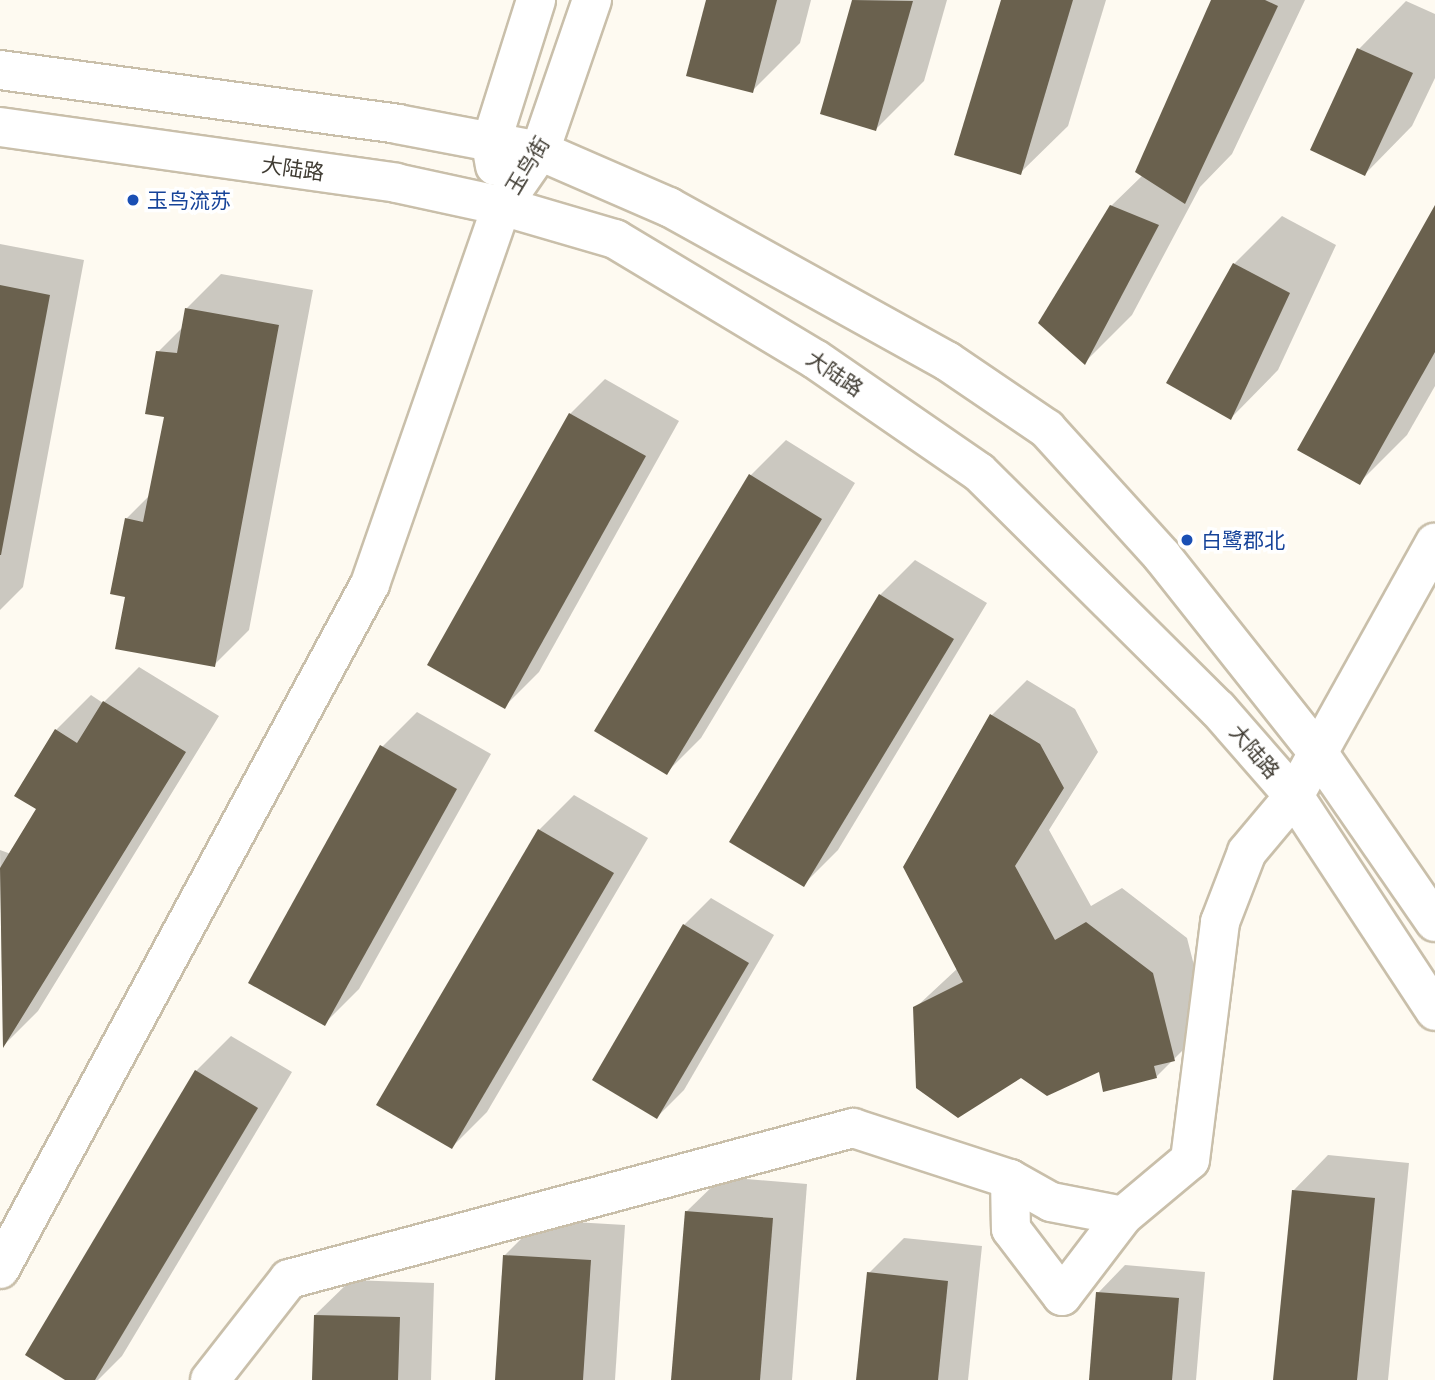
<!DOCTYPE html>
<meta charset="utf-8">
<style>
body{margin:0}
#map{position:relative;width:1435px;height:1380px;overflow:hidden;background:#fefaf1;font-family:"PT Serif","Noto Sans SC",serif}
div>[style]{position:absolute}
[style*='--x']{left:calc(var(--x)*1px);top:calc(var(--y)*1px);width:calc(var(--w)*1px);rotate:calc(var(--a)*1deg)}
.shadow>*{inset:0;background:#0003}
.building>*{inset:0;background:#6a614e}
.roads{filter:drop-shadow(2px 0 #c9bfaa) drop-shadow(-2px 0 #c9bfaa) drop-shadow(0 2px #c9bfaa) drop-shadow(0 -2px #c9bfaa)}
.street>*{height:38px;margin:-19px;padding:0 19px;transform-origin:19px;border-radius:19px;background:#fff}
.secondary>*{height:38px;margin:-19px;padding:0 19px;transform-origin:19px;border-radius:19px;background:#fff}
.dots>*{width:19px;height:19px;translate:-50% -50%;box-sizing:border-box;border:4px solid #fff;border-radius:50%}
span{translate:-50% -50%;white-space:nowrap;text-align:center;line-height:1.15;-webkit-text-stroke:7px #fff;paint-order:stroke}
.street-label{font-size:21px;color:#403c33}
.transit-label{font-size:21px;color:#164399}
.left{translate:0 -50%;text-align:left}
</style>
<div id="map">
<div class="shadow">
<i style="clip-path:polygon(708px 0,811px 0,800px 43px,752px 91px)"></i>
<i style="clip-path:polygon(854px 0,947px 0,924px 81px,876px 129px,822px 113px)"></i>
<i style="clip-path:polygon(1003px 0,1106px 0,1068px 126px,1020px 173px)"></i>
<i style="clip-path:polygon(1213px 0,1305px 0,1232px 154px,1200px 187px,1132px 315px,1085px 362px,1111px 206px,1143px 175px)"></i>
<i style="clip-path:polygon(1406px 1px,1435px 14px,1435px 78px,1412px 126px,1365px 174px,1359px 49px)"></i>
<i style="clip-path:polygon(1435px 209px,1435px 386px,1407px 435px,1359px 483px)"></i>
<i style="clip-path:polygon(1282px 216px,1336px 245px,1278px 370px,1231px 418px,1234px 264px)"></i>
<i style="clip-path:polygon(0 244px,84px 260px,23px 587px,0 610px)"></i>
<i style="clip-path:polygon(221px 274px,313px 290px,249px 630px,214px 665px,127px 596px,126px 519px,150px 495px,166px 415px,158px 352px,183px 327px,186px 309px)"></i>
<i style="clip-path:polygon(605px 379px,679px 421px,539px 672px,504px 707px,570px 414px)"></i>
<i style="clip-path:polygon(786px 440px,855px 483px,701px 738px,666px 773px,751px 475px)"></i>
<i style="clip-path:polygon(915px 560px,987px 603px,838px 850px,803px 885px,731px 841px,880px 595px)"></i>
<i style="clip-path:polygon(139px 667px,219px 716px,38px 1011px,3px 1046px,0 850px,11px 854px,39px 809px,56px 730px,91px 695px,103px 703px)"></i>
<i style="clip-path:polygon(1027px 680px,1075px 709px,1098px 752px,1049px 830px,1091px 906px,1122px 888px,1187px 938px,1209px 1024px,1156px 1077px,915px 1008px,958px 968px,992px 715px)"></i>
<i style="clip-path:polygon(417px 712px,491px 754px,359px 989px,324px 1024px,382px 747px)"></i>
<i style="clip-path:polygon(574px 795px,648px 838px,487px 1112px,452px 1147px,379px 1104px,539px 830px)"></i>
<i style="clip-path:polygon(711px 898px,774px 935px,684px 1090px,657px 1117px,684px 925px)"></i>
<i style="clip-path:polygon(231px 1036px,292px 1072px,122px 1356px,98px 1380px,68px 1380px,196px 1071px)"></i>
<i style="clip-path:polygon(1328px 1155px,1409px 1163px,1388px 1380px,1275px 1380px,1293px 1191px)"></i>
<i style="clip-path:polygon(722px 1177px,807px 1184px,792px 1380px,673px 1380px,686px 1212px)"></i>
<i style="clip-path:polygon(540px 1220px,625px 1225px,615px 1380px,497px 1380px,505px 1255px)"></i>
<i style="clip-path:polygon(904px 1238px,982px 1246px,968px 1380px,857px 1380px,869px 1273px)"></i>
<i style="clip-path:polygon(1125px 1265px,1205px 1272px,1196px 1380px,1091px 1380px,1098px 1293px)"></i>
<i style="clip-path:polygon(351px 1280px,434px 1283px,431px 1380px,313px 1380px,315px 1315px)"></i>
</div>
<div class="building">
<i style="clip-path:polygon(706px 0,777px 0,753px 93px,686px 76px)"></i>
<i style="clip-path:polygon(852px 0,913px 1px,876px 131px,820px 114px)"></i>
<i style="clip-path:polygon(1001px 0,1073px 0,1021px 175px,954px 155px)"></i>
<i style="clip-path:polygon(1211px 0,1265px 0,1278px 6px,1185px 204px,1135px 172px)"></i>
<i style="clip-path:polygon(1357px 48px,1413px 73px,1365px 176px,1310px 150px)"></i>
<i style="clip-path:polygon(1110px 205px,1159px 225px,1085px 365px,1038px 323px)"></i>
<i style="clip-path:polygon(1435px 205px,1435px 352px,1360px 485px,1297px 450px)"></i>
<i style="clip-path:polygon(1233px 263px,1290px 293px,1231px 420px,1166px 383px)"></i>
<i style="clip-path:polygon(0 285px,50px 295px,1px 555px,0 555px)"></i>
<i style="clip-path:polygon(185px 308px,279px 325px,215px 667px,115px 649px,125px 597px,110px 594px,125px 518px,143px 522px,164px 417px,145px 414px,156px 351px,177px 353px)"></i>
<i style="clip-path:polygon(569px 413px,646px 456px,505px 709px,427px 665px)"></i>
<i style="clip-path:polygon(749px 474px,822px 519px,667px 775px,594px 731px)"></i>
<i style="clip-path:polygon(879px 594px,954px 639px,804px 887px,729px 842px)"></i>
<i style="clip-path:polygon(103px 701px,186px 752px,3px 1048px,0 868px,36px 809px,14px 796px,55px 729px,77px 743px)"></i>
<i style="clip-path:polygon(990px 714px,1040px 744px,1064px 788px,1015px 866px,1055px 940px,1086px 922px,1153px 973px,1175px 1061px,1154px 1066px,1157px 1078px,1103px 1092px,1099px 1072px,1047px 1096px,1021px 1078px,958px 1118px,916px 1088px,913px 1007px,963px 982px,903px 867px)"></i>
<i style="clip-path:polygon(380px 745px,457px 789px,325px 1026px,248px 983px)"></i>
<i style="clip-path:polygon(538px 829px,614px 873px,452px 1149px,376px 1105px)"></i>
<i style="clip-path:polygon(683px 924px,749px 963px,657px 1119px,592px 1080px)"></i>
<i style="clip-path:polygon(195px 1070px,258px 1108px,95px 1380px,65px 1380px,25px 1355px)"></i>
<i style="clip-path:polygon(1292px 1190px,1375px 1198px,1357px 1380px,1273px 1380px)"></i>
<i style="clip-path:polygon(685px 1211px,773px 1218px,760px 1380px,671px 1380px)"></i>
<i style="clip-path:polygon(503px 1255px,591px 1260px,583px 1380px,495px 1380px)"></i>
<i style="clip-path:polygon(867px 1272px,948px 1281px,938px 1380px,856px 1380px)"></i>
<i style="clip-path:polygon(1096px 1292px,1179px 1298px,1172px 1380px,1089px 1380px)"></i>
<i style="clip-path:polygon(314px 1315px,400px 1317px,398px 1380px,312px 1380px)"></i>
</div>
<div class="roads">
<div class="street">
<i style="--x:1010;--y:1179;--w:50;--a:88.9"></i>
<i style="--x:1011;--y:1229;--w:84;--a:52.7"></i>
<i style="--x:1062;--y:1296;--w:101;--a:-52.7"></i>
<i style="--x:1123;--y:1216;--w:87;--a:-39.9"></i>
<i style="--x:1190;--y:1160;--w:240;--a:-82.8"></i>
<i style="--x:1220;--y:922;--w:75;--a:-68.9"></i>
<i style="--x:1247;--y:852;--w:73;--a:-50"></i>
<i style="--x:1294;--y:796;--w:290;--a:-60.9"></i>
<i style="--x:0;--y:1269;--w:779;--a:-61.62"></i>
<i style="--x:370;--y:584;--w:400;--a:-70.8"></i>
<i style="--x:210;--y:1380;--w:128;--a:-52"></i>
<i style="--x:289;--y:1279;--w:584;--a:-14.99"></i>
<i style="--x:853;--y:1128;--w:165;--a:18"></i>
<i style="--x:1010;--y:1179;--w:47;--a:29.3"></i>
<i style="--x:1051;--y:1202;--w:73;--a:11"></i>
</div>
<div class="secondary">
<i style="--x:0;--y:70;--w:401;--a:7.7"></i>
<i style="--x:397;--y:124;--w:146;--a:10.7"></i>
<i style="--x:540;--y:151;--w:141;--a:23.5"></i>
<i style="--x:669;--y:207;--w:318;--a:29"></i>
<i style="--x:947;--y:361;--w:121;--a:34.2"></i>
<i style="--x:1047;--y:429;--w:171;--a:47.8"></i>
<i style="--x:1162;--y:556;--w:253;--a:51.6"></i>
<i style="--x:1319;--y:754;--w:204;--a:55.4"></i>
<i style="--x:0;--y:127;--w:400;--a:8"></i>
<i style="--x:396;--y:183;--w:108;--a:12.2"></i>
<i style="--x:502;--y:206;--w:118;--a:16.3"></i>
<i style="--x:615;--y:239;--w:233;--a:31"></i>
<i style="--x:815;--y:359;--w:199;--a:34.6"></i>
<i style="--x:979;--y:472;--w:337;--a:44.8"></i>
<i style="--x:1218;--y:709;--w:116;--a:48.9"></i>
<i style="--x:1294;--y:796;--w:257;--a:56.7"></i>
<i style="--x:495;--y:166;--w:23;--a:-100"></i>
<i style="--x:491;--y:143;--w:150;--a:-72.5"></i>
<i style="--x:502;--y:206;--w:67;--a:-55.4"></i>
<i style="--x:540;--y:151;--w:160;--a:-71"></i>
</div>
</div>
<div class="dots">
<i style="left:133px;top:200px;background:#1a4fb4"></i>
<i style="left:1187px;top:540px;background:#1a4fb4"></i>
</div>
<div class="street-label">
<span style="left:527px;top:165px;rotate:-59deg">玉鸟街</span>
<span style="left:293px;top:168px;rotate:8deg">大陆路</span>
<span style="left:835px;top:373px;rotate:34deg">大陆路</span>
<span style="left:1255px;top:751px;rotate:49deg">大陆路</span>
</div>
<div class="transit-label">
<span class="left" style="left:147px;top:200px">玉鸟流苏</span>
<span class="left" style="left:1201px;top:540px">白鹭郡北</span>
</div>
</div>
